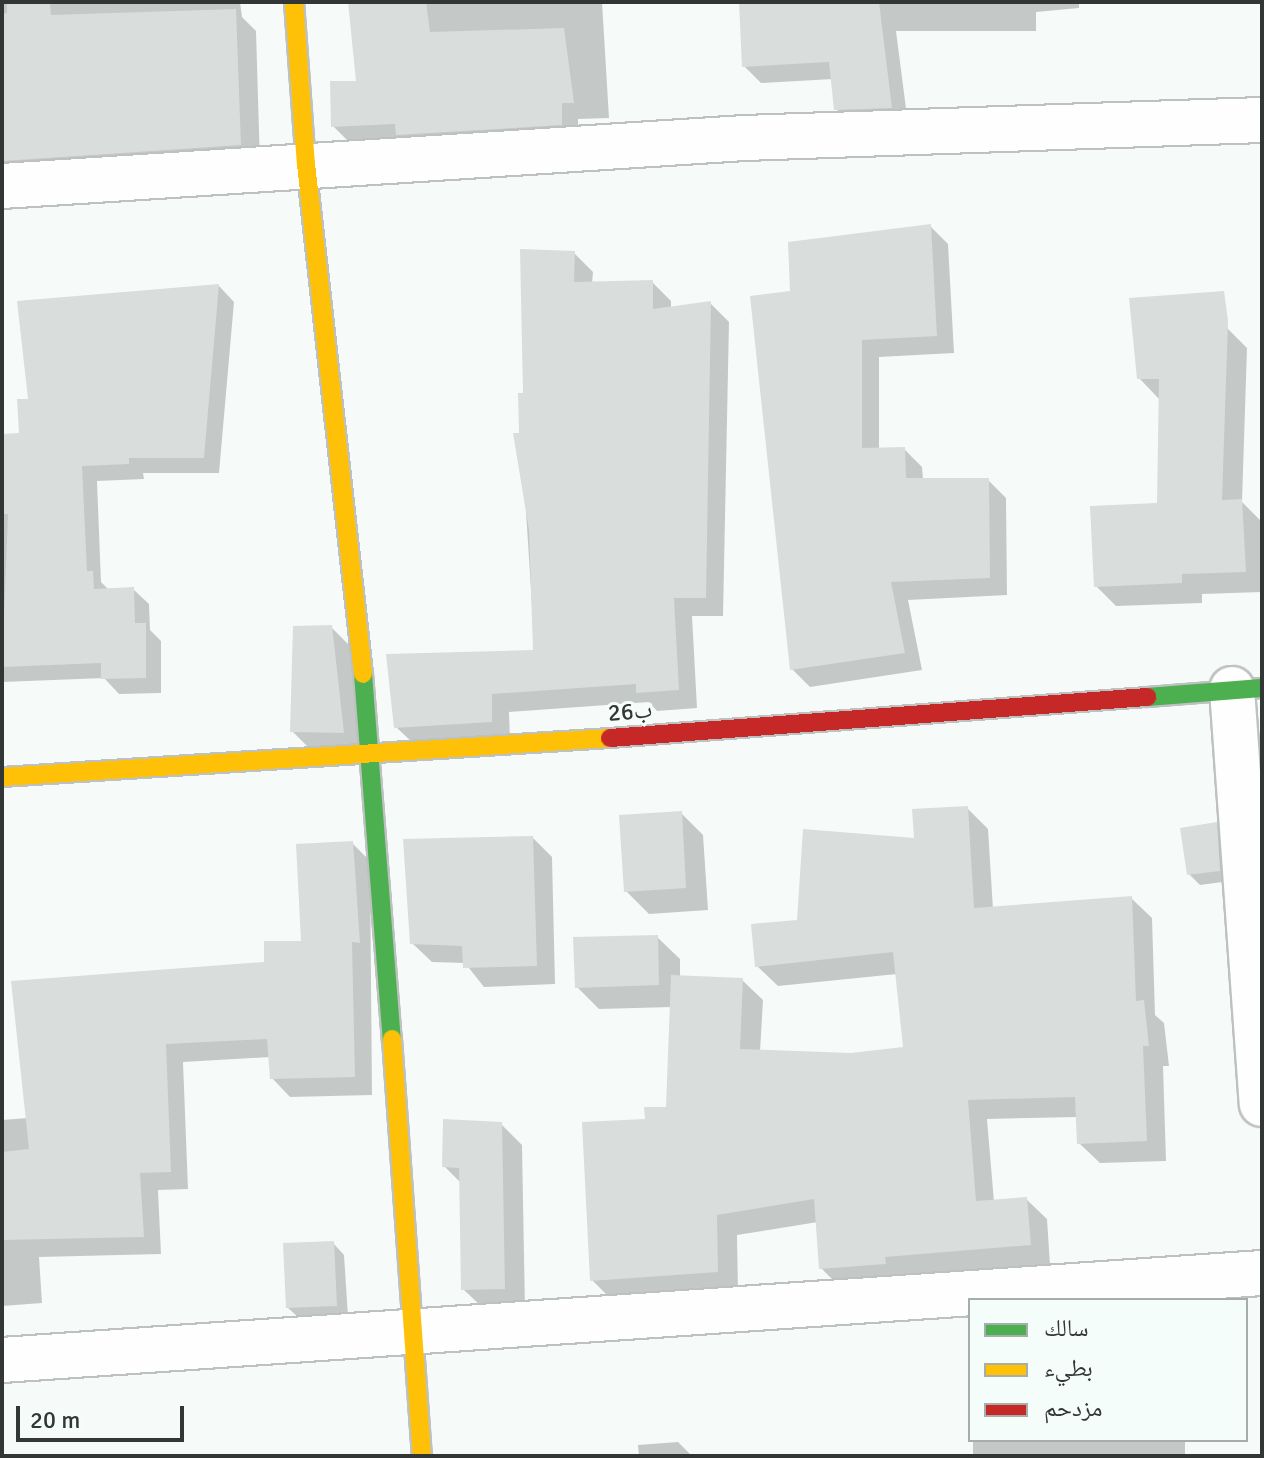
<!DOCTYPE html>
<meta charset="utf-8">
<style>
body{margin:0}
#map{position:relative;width:1264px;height:1458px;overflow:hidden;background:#f6fbf9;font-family:Signika,"Noto Naskh Arabic",sans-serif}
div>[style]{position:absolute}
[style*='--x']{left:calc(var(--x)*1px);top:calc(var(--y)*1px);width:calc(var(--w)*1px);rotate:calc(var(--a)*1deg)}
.shadow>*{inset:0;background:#0003}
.building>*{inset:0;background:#d9dddb}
.roads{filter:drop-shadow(2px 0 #bdc1c0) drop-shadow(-2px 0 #bdc1c0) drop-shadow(0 2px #bdc1c0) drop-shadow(0 -2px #bdc1c0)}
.street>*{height:44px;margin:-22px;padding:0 22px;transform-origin:22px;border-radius:22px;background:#fefefe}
.fast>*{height:18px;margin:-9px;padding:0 9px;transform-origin:9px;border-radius:9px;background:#4caf50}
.slow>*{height:18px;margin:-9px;padding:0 9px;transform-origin:9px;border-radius:9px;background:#ffc107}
.jam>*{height:18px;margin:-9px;padding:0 9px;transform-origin:9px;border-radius:9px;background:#c62828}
span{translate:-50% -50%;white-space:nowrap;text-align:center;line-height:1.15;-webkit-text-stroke:6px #f4fdfa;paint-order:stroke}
.street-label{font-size:24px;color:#323635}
.frame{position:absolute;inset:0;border:4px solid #323635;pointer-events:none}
.legend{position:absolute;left:968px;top:1298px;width:280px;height:144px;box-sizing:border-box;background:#f4fdfa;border:2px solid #a6adab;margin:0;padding:10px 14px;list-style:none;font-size:24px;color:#323635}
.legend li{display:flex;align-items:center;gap:16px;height:40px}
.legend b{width:40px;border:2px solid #a6adab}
.scale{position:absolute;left:16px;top:1406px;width:168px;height:36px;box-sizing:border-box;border:4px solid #323635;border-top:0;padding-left:10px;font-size:24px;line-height:28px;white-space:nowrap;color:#323635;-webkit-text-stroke:6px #f4fdfa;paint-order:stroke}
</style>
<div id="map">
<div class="shadow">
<i style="clip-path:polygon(2px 2px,240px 2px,242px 17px,256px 31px,260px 165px,2px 190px)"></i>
<i style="clip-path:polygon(352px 2px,602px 2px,609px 118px,578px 119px,578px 141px,350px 143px,333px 126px,359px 83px)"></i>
<i style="clip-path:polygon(741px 2px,1079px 2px,1079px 8px,1036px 12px,1036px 31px,896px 31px,908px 124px,853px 126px,836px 109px,833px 79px,761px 83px,744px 66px)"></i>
<i style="clip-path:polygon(930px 226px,948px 244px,954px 353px,879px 357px,879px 450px,904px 449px,922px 467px,923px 480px,988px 480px,1006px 498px,1007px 595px,908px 600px,922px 670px,810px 687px,792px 669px,793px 292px)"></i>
<i style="clip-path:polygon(574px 253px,593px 272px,592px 284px,652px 282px,671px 301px,671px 308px,710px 303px,729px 322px,723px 616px,692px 616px,697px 708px,657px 711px,649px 702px,509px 712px,510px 740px,415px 745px,396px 727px,535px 652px,521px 434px,525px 394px)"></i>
<i style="clip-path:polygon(219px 286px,234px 302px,219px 473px,143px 473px,144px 479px,97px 481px,101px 582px,108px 589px,133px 589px,149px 604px,150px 630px,161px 641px,161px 693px,119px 694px,104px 678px,2px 682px,2px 436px,21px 435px,30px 401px)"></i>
<i style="clip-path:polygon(1227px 328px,1247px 348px,1242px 502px,1262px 522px,1262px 592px,1202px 594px,1202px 603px,1116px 606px,1096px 586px,1159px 505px,1159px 399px,1139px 378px)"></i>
<i style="clip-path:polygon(331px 627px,352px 648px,364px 752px,313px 752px,292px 731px)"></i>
<i style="clip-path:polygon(967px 808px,988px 829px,993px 909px,1131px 898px,1152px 918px,1155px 1015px,1164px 1023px,1169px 1066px,1163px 1066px,1166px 1161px,1100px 1163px,1079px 1143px,1078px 1117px,987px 1119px,994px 1202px,1026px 1199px,1047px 1219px,1050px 1265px,905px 1277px,842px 1289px,821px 1268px,818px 1222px,737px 1235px,738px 1292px,612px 1300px,592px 1280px,647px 1121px,668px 1109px,672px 1007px,599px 1009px,577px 987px,657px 937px,680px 959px,680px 977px,742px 980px,763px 1000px,760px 1052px,851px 1055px,905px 1049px,897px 974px,778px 986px,757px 966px,798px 922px)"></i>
<i style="clip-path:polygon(681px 813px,703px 835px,708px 910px,649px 914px,626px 891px)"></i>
<i style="clip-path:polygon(1216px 824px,1227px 835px,1230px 881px,1200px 885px,1189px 874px)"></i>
<i style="clip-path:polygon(533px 838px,552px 857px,555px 984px,484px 987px,465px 963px,432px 962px,412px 943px)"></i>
<i style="clip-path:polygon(352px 843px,370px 861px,372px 1095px,290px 1097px,272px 1078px,271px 1057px,183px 1062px,188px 1189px,158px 1190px,161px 1254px,39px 1257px,42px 1303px,2px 1306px,2px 1120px,28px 1118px,303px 943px)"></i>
<i style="clip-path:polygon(501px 1124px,522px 1145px,525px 1309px,485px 1310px,463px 1289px,461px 1183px,444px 1166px)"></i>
<i style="clip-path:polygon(333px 1243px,344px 1255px,348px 1316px,299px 1318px,287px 1307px)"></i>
<i style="clip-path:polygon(973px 1440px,1185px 1440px,1185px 1456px,973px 1456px)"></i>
<i style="clip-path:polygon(678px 1442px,692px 1456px,639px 1456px,638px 1445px)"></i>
</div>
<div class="building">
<i style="clip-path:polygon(7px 2px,50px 2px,51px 15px,236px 9px,241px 145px,2px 161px,2px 14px,7px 13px)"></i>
<i style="clip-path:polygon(348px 2px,426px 2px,430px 32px,564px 28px,574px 103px,562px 103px,562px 125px,396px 135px,395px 124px,331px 127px,330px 81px,356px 81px)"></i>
<i style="clip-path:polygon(739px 2px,879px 2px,892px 108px,834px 110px,829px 62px,742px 67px)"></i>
<i style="clip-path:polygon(931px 224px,937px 336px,862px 340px,862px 448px,905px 447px,906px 478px,989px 478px,990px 578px,891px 582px,905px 653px,790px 670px,750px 296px,790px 291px,788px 242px)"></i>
<i style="clip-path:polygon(520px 249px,575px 251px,574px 282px,653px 280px,653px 309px,711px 301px,706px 598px,674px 598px,679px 690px,636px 693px,636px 684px,492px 694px,492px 722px,394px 728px,386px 654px,533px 650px,529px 530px,513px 433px,519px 433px,518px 393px,523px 393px)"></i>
<i style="clip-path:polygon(219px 284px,204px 458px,129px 458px,129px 464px,82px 466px,87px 571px,93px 571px,94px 589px,134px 587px,135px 623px,146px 623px,146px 678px,101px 679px,101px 663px,2px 667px,8px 514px,2px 514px,2px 434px,19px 433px,17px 399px,28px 399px,17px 301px)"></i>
<i style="clip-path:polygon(1224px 291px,1228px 321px,1222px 500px,1242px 499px,1246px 572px,1182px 574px,1182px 583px,1094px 587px,1090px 506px,1157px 503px,1159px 379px,1137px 379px,1129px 298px)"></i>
<i style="clip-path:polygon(332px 625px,344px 733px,290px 732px,293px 626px)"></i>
<i style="clip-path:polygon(968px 806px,974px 908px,1132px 896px,1136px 1001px,1144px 1000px,1149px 1046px,1143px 1046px,1147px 1141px,1077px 1144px,1075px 1097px,968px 1100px,976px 1201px,1027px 1197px,1031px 1245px,885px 1257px,886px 1264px,819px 1269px,814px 1199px,717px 1215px,718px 1272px,590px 1281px,582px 1122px,645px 1119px,644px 1107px,666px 1107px,671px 975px,743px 978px,740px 1049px,851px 1053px,903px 1047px,893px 952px,755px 967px,751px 924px,797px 920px,803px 829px,914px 838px,912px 809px)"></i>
<i style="clip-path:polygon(682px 811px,686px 888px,624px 892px,619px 815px)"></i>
<i style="clip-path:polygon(1217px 822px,1220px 871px,1187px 875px,1180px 828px)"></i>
<i style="clip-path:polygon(533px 836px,537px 966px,463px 968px,462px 946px,410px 944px,403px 839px)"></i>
<i style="clip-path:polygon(353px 841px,360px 943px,352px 942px,355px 1077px,270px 1079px,267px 1039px,166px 1044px,171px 1172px,140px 1173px,144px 1237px,2px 1240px,2px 1152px,29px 1149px,11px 981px,264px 962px,264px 941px,301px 941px,296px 844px)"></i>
<i style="clip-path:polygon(658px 935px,659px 985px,575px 988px,573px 937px)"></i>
<i style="clip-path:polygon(443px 1119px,502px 1122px,505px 1289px,461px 1290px,459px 1168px,442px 1167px)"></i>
<i style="clip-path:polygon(334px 1241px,337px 1306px,286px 1308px,283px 1243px)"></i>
</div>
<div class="roads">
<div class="street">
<i style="--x:2;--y:186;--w:744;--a:-3.7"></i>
<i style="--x:744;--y:138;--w:518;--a:-1.99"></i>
<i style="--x:1232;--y:689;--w:416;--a:85.9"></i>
<i style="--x:2;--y:1360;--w:1263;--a:-3.95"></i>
</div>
<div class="fast">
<i style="--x:363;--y:674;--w:366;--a:85.5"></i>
<i style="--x:1147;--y:697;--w:115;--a:-4.5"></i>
</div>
<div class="slow">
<i style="--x:294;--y:2;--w:162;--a:85.8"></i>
<i style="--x:306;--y:164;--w:513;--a:83.62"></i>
<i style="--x:2;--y:777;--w:609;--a:-3.67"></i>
<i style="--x:392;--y:1039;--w:418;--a:85.9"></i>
</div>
<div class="jam">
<i style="--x:610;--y:738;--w:539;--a:-4.37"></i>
</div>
</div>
<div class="street-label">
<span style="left:630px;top:712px;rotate:-5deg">26ب</span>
</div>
<div class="frame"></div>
<ul class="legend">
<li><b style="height:10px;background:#4caf50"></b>سالك</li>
<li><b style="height:10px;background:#ffc107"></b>بطيء</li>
<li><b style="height:10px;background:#c62828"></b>مزدحم</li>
</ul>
<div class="scale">20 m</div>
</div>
